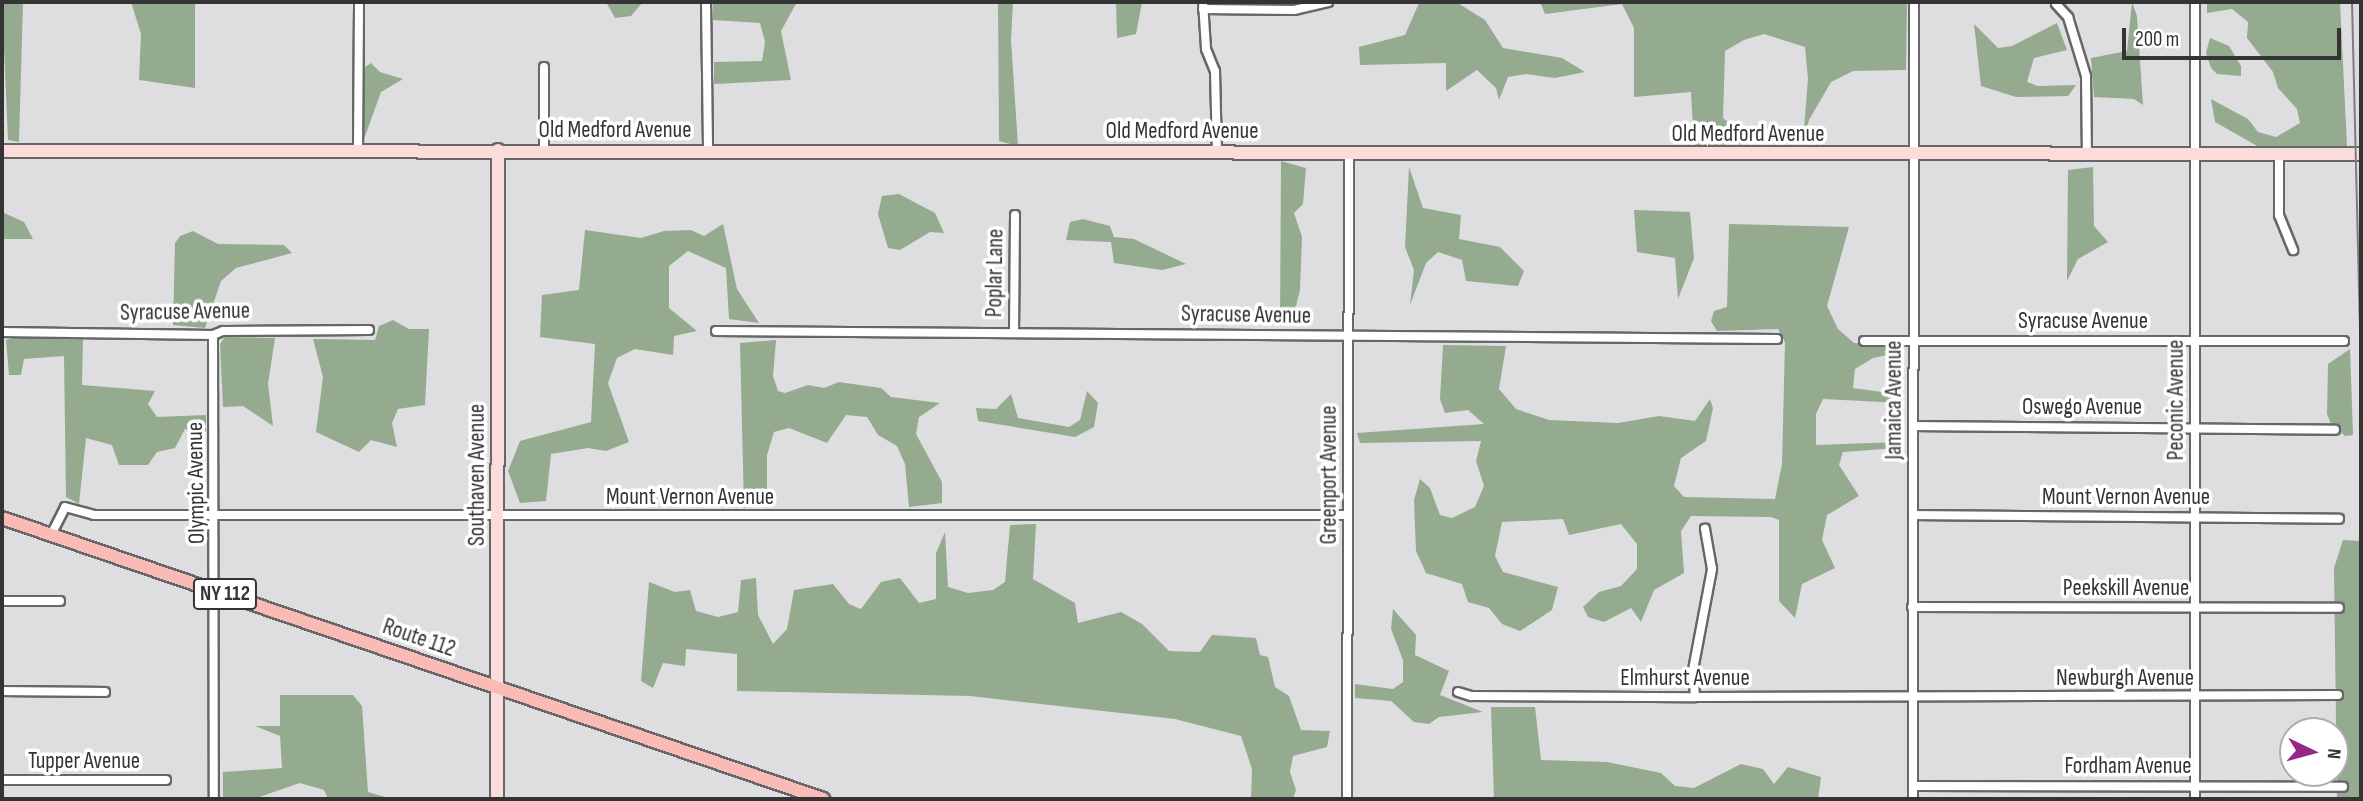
<!DOCTYPE html>
<style>
body{margin:0}
#map{position:relative;width:2363px;height:801px;overflow:hidden;background:#dedee0;font-family:"Sofia Sans Condensed",sans-serif}
div>[style]{position:absolute}
[style*='--x']{left:calc(var(--x)*1px);top:calc(var(--y)*1px);width:calc(var(--w)*1px);rotate:calc(var(--a)*1deg)}
.forest>*{inset:0;background:#94ab8f}
.roads{filter:drop-shadow(2px 0 #676668) drop-shadow(-2px 0 #676668) drop-shadow(0 2px #676668) drop-shadow(0 -2px #676668)}
.street>*{height:8px;margin:-4px;padding:0 4px;transform-origin:4px;border-radius:4px;background:#fff}
.secondary>*{height:12px;margin:-6px;padding:0 6px;transform-origin:6px;border-radius:6px;background:#fcdcda}
.primary>*{height:12px;margin:-6px;padding:0 6px;transform-origin:6px;border-radius:6px;background:#fabab5}
.rail>*{height:2px;margin:-1px;padding:0 1px;transform-origin:1px;border-radius:1px;background:#7d7d7e}
span{translate:-50% -50%;white-space:nowrap;text-align:center;line-height:1.15;-webkit-text-stroke:7px #fff;paint-order:stroke}
.shield-label span{padding:2px 5px;background:#fff;border:2px solid;border-radius:5px;-webkit-text-stroke-width:0}
.shield-label{font-size:21px;color:#343434;font-weight:700}
.street-label{font-size:23px;color:#343434}
.frame{position:absolute;inset:0;border:4px solid #343434;pointer-events:none}
.north{position:absolute;left:2279px;top:717px;width:70px;height:70px;box-sizing:border-box;background:#fff;border:2px solid #aeaeae;border-radius:50%;rotate:95deg;font-size:19px;font-weight:700;line-height:28px;text-align:center;color:#343434}
.north::after{content:'';display:block;margin:auto;width:24px;height:32px;background:#942788;clip-path:polygon(50% 0,100% 100%,50% 72%,0 100%)}
.scale{position:absolute;left:2122px;top:28px;width:219px;height:32px;box-sizing:border-box;border:4px solid #343434;border-top:0;padding-left:9px;font-size:21px;line-height:24px;white-space:nowrap;color:#343434;-webkit-text-stroke:5px #fff;paint-order:stroke}
</style>
<div id="map">
<div class="forest">
<i style="clip-path:polygon(2px 2px,23px 2px,19px 142px,8px 140px)"></i>
<i style="clip-path:polygon(131px 2px,195px 2px,195px 88px,139px 80px,141px 34px)"></i>
<i style="clip-path:polygon(606px 2px,643px 2px,631px 16px,615px 18px)"></i>
<i style="clip-path:polygon(713px 2px,797px 2px,781px 31px,791px 80px,714px 84px,714px 62px,762px 61px,765px 42px,760px 23px,713px 20px)"></i>
<i style="clip-path:polygon(998px 2px,1013px 2px,1011px 40px,1018px 146px,999px 141px)"></i>
<i style="clip-path:polygon(1116px 2px,1142px 2px,1136px 34px,1117px 38px)"></i>
<i style="clip-path:polygon(1456px 2px,1485px 20px,1503px 48px,1562px 58px,1585px 72px,1555px 78px,1526px 74px,1508px 77px,1499px 100px,1496px 88px,1477px 70px,1446px 91px,1446px 63px,1360px 65px,1359px 47px,1405px 35px,1419px 3px)"></i>
<i style="clip-path:polygon(1540px 2px,1907px 2px,1906px 70px,1853px 71px,1831px 82px,1809px 120px,1803px 141px,1808px 79px,1805px 47px,1764px 34px,1744px 40px,1725px 51px,1723px 118px,1753px 144px,1694px 145px,1691px 92px,1634px 97px,1634px 28px,1622px 4px,1545px 14px)"></i>
<i style="clip-path:polygon(2132px 2px,2137px 16px,2143px 105px,2134px 99px,2094px 97px,2091px 58px,2127px 51px)"></i>
<i style="clip-path:polygon(2207px 2px,2340px 2px,2347px 146px,2259px 147px,2215px 122px,2211px 99px,2248px 119px,2258px 132px,2276px 137px,2300px 123px,2297px 109px,2278px 88px,2273px 72px,2247px 38px,2248px 22px,2232px 9px,2207px 13px)"></i>
<i style="clip-path:polygon(2057px 23px,2067px 50px,2034px 58px,2027px 82px,2038px 86px,2076px 85px,2068px 96px,2016px 97px,1981px 86px,1974px 24px,1998px 48px,2012px 46px)"></i>
<i style="clip-path:polygon(2210px 38px,2229px 46px,2241px 66px,2241px 76px,2217px 74px,2211px 68px,2206px 53px)"></i>
<i style="clip-path:polygon(371px 63px,380px 72px,403px 79px,381px 92px,363px 142px,365px 67px)"></i>
<i style="clip-path:polygon(1281px 161px,1306px 168px,1303px 204px,1294px 213px,1302px 237px,1300px 290px,1294px 314px,1280px 326px)"></i>
<i style="clip-path:polygon(1409px 167px,1423px 208px,1461px 215px,1459px 239px,1500px 247px,1524px 271px,1518px 286px,1466px 281px,1462px 260px,1438px 252px,1426px 263px,1410px 305px,1414px 270px,1405px 247px)"></i>
<i style="clip-path:polygon(2093px 167px,2094px 226px,2108px 242px,2078px 259px,2067px 281px,2068px 170px)"></i>
<i style="clip-path:polygon(899px 194px,935px 213px,944px 233px,930px 232px,900px 250px,888px 248px,878px 214px,882px 196px)"></i>
<i style="clip-path:polygon(1634px 210px,1690px 212px,1694px 258px,1678px 299px,1675px 258px,1637px 252px)"></i>
<i style="clip-path:polygon(2px 212px,24px 222px,33px 239px,2px 239px)"></i>
<i style="clip-path:polygon(1083px 219px,1110px 226px,1114px 237px,1134px 239px,1186px 264px,1162px 270px,1114px 263px,1111px 242px,1066px 240px,1070px 222px)"></i>
<i style="clip-path:polygon(723px 224px,737px 289px,759px 323px,729px 319px,726px 268px,688px 251px,669px 266px,669px 308px,697px 331px,674px 336px,673px 355px,635px 349px,617px 358px,608px 383px,629px 442px,606px 451px,588px 448px,551px 454px,546px 501px,520px 503px,508px 471px,520px 441px,591px 422px,595px 344px,540px 337px,542px 295px,579px 290px,585px 230px,641px 238px,664px 231px,691px 230px,704px 236px)"></i>
<i style="clip-path:polygon(1729px 224px,1849px 227px,1827px 306px,1838px 329px,1854px 343px,1901px 346px,1897px 353px,1873px 358px,1855px 369px,1853px 388px,1903px 395px,1901px 403px,1823px 399px,1816px 414px,1816px 445px,1898px 442px,1898px 448px,1843px 452px,1839px 465px,1859px 496px,1827px 515px,1822px 540px,1835px 568px,1802px 584px,1795px 618px,1779px 601px,1779px 520px,1771px 517px,1691px 516px,1681px 531px,1684px 573px,1654px 590px,1641px 622px,1631px 608px,1604px 622px,1588px 617px,1583px 607px,1599px 592px,1621px 586px,1637px 569px,1637px 544px,1621px 524px,1569px 535px,1563px 519px,1502px 522px,1495px 556px,1503px 572px,1558px 587px,1552px 610px,1520px 631px,1502px 624px,1489px 608px,1468px 602px,1462px 584px,1426px 573px,1416px 551px,1414px 500px,1420px 479px,1430px 488px,1440px 515px,1452px 518px,1475px 507px,1484px 486px,1476px 461px,1481px 441px,1360px 443px,1357px 433px,1484px 424px,1468px 410px,1445px 413px,1440px 399px,1443px 345px,1506px 346px,1499px 389px,1516px 409px,1549px 420px,1618px 423px,1659px 416px,1695px 421px,1710px 399px,1713px 408px,1706px 441px,1681px 458px,1674px 486px,1684px 497px,1775px 499px,1782px 464px,1785px 342px,1778px 329px,1717px 331px,1711px 321px,1714px 311px,1727px 307px)"></i>
<i style="clip-path:polygon(193px 231px,218px 244px,284px 245px,292px 253px,236px 268px,221px 281px,205px 328px,173px 325px,175px 243px,180px 236px)"></i>
<i style="clip-path:polygon(393px 320px,409px 329px,429px 329px,425px 405px,398px 409px,392px 423px,397px 447px,371px 440px,359px 452px,316px 432px,323px 377px,313px 339px,375px 340px,379px 326px)"></i>
<i style="clip-path:polygon(23px 335px,83px 337px,82px 385px,155px 391px,148px 404px,157px 417px,206px 415px,206px 432px,185px 429px,175px 448px,157px 452px,148px 465px,119px 465px,112px 445px,86px 438px,79px 504px,66px 497px,64px 356px,24px 359px,21px 375px,9px 375px,6px 340px)"></i>
<i style="clip-path:polygon(225px 337px,275px 338px,268px 384px,273px 426px,243px 406px,223px 407px,220px 344px)"></i>
<i style="clip-path:polygon(776px 340px,773px 376px,778px 391px,785px 393px,808px 385px,824px 388px,839px 382px,881px 388px,891px 397px,940px 403px,919px 417px,916px 434px,942px 482px,942px 503px,909px 507px,905px 464px,897px 446px,878px 435px,867px 417px,846px 415px,827px 443px,789px 428px,774px 432px,767px 455px,767px 505px,744px 508px,740px 343px)"></i>
<i style="clip-path:polygon(2350px 349px,2353px 435px,2345px 436px,2331px 424px,2327px 414px,2328px 364px)"></i>
<i style="clip-path:polygon(1087px 391px,1098px 403px,1094px 427px,1075px 437px,978px 421px,976px 408px,996px 409px,1011px 394px,1018px 418px,1069px 427px,1080px 420px)"></i>
<i style="clip-path:polygon(1036px 524px,1033px 579px,1075px 603px,1078px 623px,1121px 612px,1142px 624px,1169px 651px,1200px 652px,1212px 635px,1256px 638px,1260px 655px,1268px 657px,1275px 687px,1289px 696px,1301px 730px,1330px 731px,1327px 747px,1293px 756px,1290px 772px,1296px 790px,1293px 799px,1251px 799px,1252px 769px,1241px 736px,1175px 719px,970px 696px,737px 691px,737px 654px,686px 649px,685px 666px,663px 663px,653px 688px,641px 681px,649px 582px,675px 592px,690px 590px,696px 611px,718px 617px,738px 612px,741px 580px,756px 578px,758px 615px,773px 644px,787px 629px,794px 590px,833px 584px,849px 604px,861px 609px,881px 582px,900px 578px,919px 603px,936px 599px,936px 553px,945px 532px,948px 587px,968px 593px,993px 590px,1005px 582px,1010px 525px)"></i>
<i style="clip-path:polygon(2343px 540px,2361px 541px,2361px 799px,2337px 799px,2334px 568px)"></i>
<i style="clip-path:polygon(1393px 609px,1416px 635px,1415px 655px,1449px 671px,1440px 695px,1483px 712px,1439px 717px,1429px 724px,1414px 722px,1391px 701px,1355px 698px,1355px 684px,1393px 689px,1403px 682px,1403px 660px,1391px 629px)"></i>
<i style="clip-path:polygon(280px 695px,353px 695px,362px 706px,368px 792px,392px 799px,328px 799px,324px 790px,300px 783px,253px 799px,223px 799px,223px 772px,282px 768px,280px 736px,255px 726px,280px 726px)"></i>
<i style="clip-path:polygon(1491px 707px,1535px 707px,1541px 760px,1607px 762px,1661px 773px,1675px 786px,1694px 788px,1741px 764px,1763px 769px,1774px 784px,1788px 767px,1821px 777px,1818px 799px,1494px 799px)"></i>
</div>
<div class="roads">
<div class="street">
<i style="--x:706;--y:2;--w:149;--a:89.2"></i>
<i style="--x:1203;--y:2;--w:47;--a:86.3"></i>
<i style="--x:1206;--y:49;--w:24;--a:68"></i>
<i style="--x:1215;--y:71;--w:81;--a:88.6"></i>
<i style="--x:2056;--y:4;--w:18;--a:47"></i>
<i style="--x:2068;--y:17;--w:62;--a:73"></i>
<i style="--x:2086;--y:76;--w:79;--a:89.3"></i>
<i style="--x:1203;--y:9;--w:91;--a:0.6"></i>
<i style="--x:1294;--y:10;--w:35;--a:-13"></i>
<i style="--x:358;--y:150;--w:148;--a:-89.6"></i>
<i style="--x:544;--y:150;--w:83;--a:-90"></i>
<i style="--x:2279;--y:154;--w:61;--a:90"></i>
<i style="--x:2279;--y:215;--w:38;--a:68"></i>
<i style="--x:716;--y:331;--w:1061;--a:0.43"></i>
<i style="--x:2;--y:332;--w:211;--a:0.8"></i>
<i style="--x:213;--y:335;--w:11;--a:-22"></i>
<i style="--x:223;--y:331;--w:146;--a:-0.4"></i>
<i style="--x:1014;--y:332;--w:117;--a:-89.5"></i>
<i style="--x:213;--y:335;--w:464;--a:89.9"></i>
<i style="--x:1864;--y:341;--w:480;--a:0"></i>
<i style="--x:1913;--y:426;--w:422;--a:0.5"></i>
<i style="--x:1913;--y:515;--w:426;--a:0.5"></i>
<i style="--x:51;--y:535;--w:31;--a:-63"></i>
<i style="--x:65;--y:507;--w:30;--a:15"></i>
<i style="--x:94;--y:515;--w:1254;--a:0"></i>
<i style="--x:2;--y:601;--w:58;--a:0"></i>
<i style="--x:1912;--y:607;--w:427;--a:0.1"></i>
<i style="--x:2;--y:691;--w:103;--a:0.6"></i>
<i style="--x:1458;--y:692;--w:14;--a:17"></i>
<i style="--x:1471;--y:696;--w:224;--a:0.3"></i>
<i style="--x:1695;--y:697;--w:643;--a:-0.18"></i>
<i style="--x:1695;--y:697;--w:27;--a:-94"></i>
<i style="--x:1693;--y:670;--w:103;--a:-79.3"></i>
<i style="--x:1712;--y:569;--w:41;--a:-99.9"></i>
<i style="--x:2;--y:780;--w:164;--a:0"></i>
<i style="--x:1913;--y:786;--w:430;--a:0.1"></i>
<i style="--x:1347;--y:799;--w:647;--a:-89.82"></i>
<i style="--x:1913;--y:799;--w:797;--a:-89.93"></i>
<i style="--x:2195;--y:799;--w:797;--a:-90"></i>
</div>
<div class="secondary">
<i style="--x:2;--y:151;--w:2359;--a:0.07"></i>
<i style="--x:497;--y:799;--w:649;--a:-89.91"></i>
</div>
<div class="primary">
<i style="--x:2;--y:518;--w:868;--a:18.89"></i>
</div>
</div>
<div class="rail">
<i style="--x:2352;--y:2;--w:357;--a:88.6"></i>
</div>
<div class="shield-label">
<span style="left:225px;top:594px">NY 112</span>
</div>
<div class="street-label">
<span style="left:615px;top:130px">Old Medford Avenue</span>
<span style="left:1182px;top:131px">Old Medford Avenue</span>
<span style="left:1748px;top:134px">Old Medford Avenue</span>
<span style="left:995px;top:273px;rotate:-89deg">Poplar Lane</span>
<span style="left:185px;top:312px;rotate:-1deg">Syracuse Avenue</span>
<span style="left:1246px;top:315px;rotate:1deg">Syracuse Avenue</span>
<span style="left:2083px;top:321px">Syracuse Avenue</span>
<span style="left:1894px;top:400px;rotate:-90deg">Jamaica Avenue</span>
<span style="left:2176px;top:400px;rotate:-90deg">Peconic Avenue</span>
<span style="left:2082px;top:407px">Oswego Avenue</span>
<span style="left:477px;top:475px;rotate:-90deg">Southaven Avenue</span>
<span style="left:1329px;top:475px;rotate:-90deg">Greenport Avenue</span>
<span style="left:196px;top:483px;rotate:-91deg">Olympic Avenue</span>
<span style="left:690px;top:497px">Mount Vernon Avenue</span>
<span style="left:2126px;top:497px">Mount Vernon Avenue</span>
<span style="left:2126px;top:588px">Peekskill Avenue</span>
<span style="left:419px;top:638px;rotate:19deg">Route 112</span>
<span style="left:1685px;top:678px">Elmhurst Avenue</span>
<span style="left:2125px;top:678px">Newburgh Avenue</span>
<span style="left:84px;top:761px">Tupper Avenue</span>
<span style="left:2128px;top:766px">Fordham Avenue</span>
</div>
<div class="frame"></div>
<div class="north">N</div>
<div class="scale">200 m</div>
</div>
